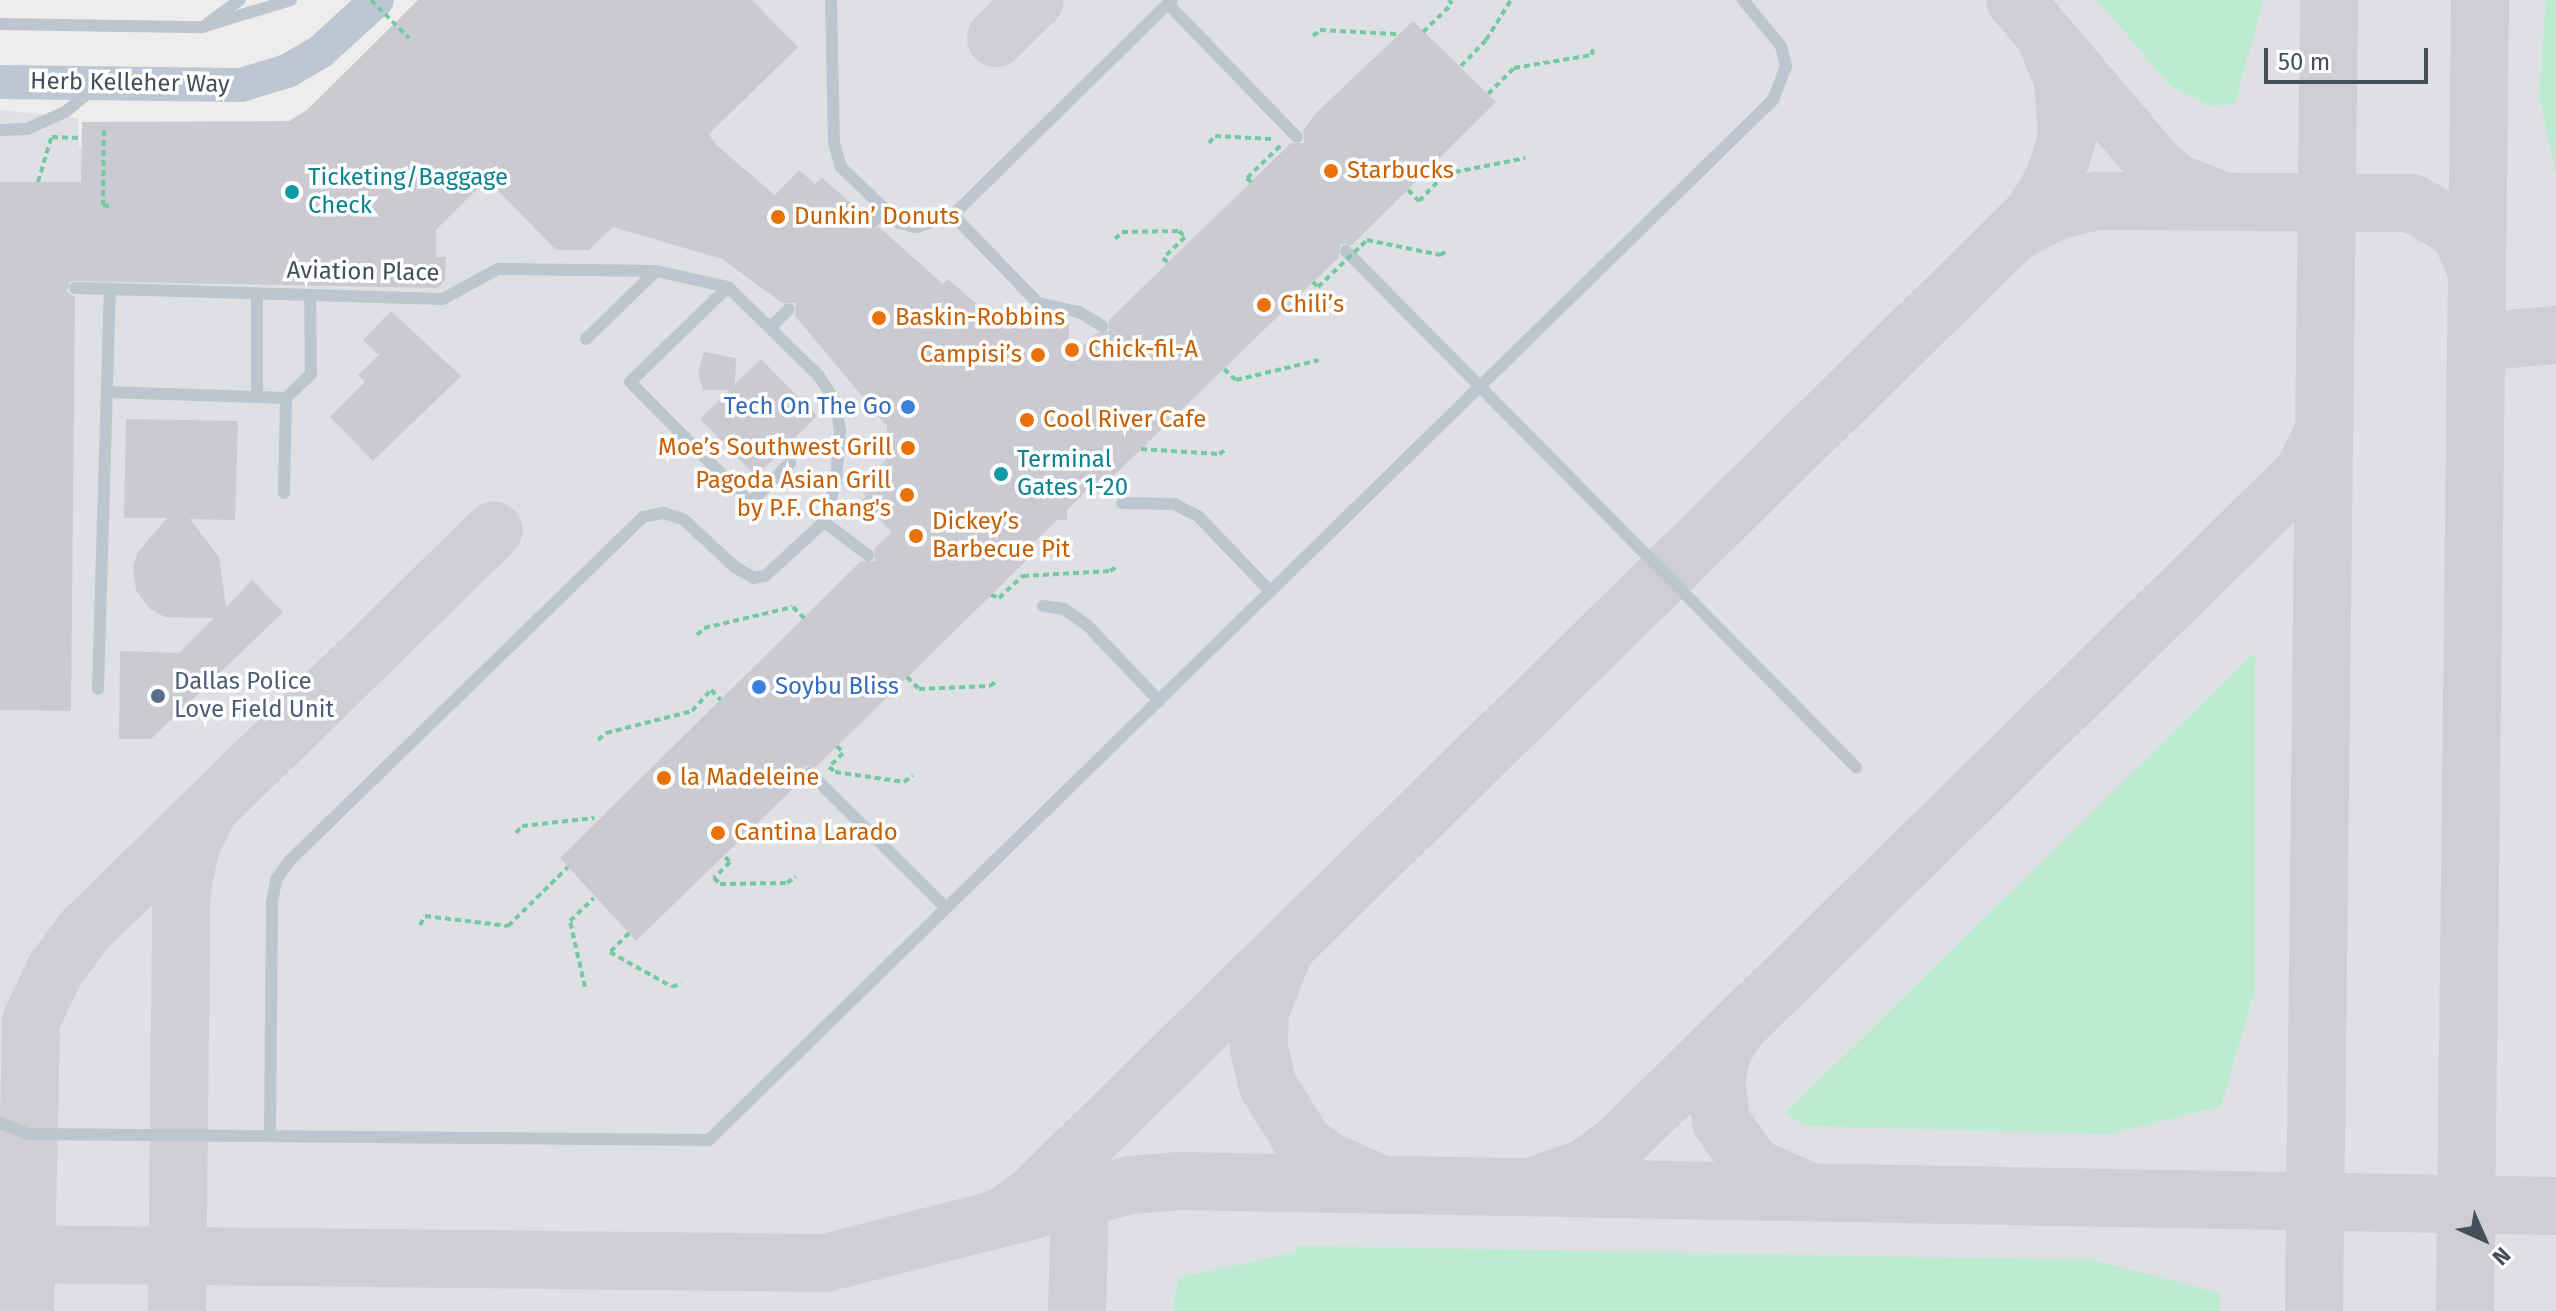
<!DOCTYPE html>
<meta charset="utf-8">
<style>
body{margin:0}
#map{position:relative;width:2556px;height:1311px;overflow:hidden;background:#efecec;font-family:"Fira Sans",sans-serif}
div>[style]{position:absolute}
[style*='--x']{left:calc(var(--x)*1px);top:calc(var(--y)*1px);width:calc(var(--w)*1px);rotate:calc(var(--a)*1deg)}
.airport>*{inset:0;background:#dee0e4}
.green>*{inset:0;background:#bbecd0}
.taxiway>*{height:58px;margin:-29px;padding:0 29px;transform-origin:29px;border-radius:29px;background:#cfced2}
.building>*{inset:0;background:#c9cbd1}
.path>*{height:4px;margin-top:-2px;transform-origin:0;background:repeating-linear-gradient(90deg,#74c9a2 0 6px,transparent 0 10px)}
.lane>*{height:12px;margin:-6px;padding:0 6px;transform-origin:6px;border-radius:6px;background:#bdc6ce}
.secondary>*{height:34px;margin:-17px;padding:0 17px;transform-origin:17px;border-radius:17px;background:#bdc7d3}
.path-bridge>*{height:4px;margin-top:-2px;transform-origin:0;background:repeating-linear-gradient(90deg,#74c9a2 0 6px,transparent 0 10px)}
.dots>*{width:22px;height:22px;translate:-50% -50%;box-sizing:border-box;border:4px solid #fff;border-radius:50%}
span{translate:-50% -50%;white-space:nowrap;text-align:center;line-height:1.15;-webkit-text-stroke:7px #fff;paint-order:stroke}
.street-label{font-size:24px;color:#454f59}
.food-label{font-size:24px;color:#c56008}
.left{translate:0 -50%;text-align:left}
.right{translate:-100% -50%;text-align:right}
.culture-label{font-size:24px;color:#0d838f}
.shop-label{font-size:24px;color:#366cbe}
.service-label{font-size:24px;color:#4e5e75}
.north{position:absolute;left:2444px;top:1199px;width:80px;height:80px;-webkit-text-stroke:6px #fff;paint-order:stroke;rotate:135deg;font-size:22px;font-weight:700;line-height:32px;text-align:center;color:#454f59}
.north::after{content:'';display:block;margin:auto;width:28px;height:36px;background:#454f59;clip-path:polygon(50% 0,100% 100%,50% 72%,0 100%)}
.scale{position:absolute;left:2264px;top:48px;width:164px;height:36px;box-sizing:border-box;border:4px solid #454f59;border-top:0;padding-left:10px;font-size:24px;line-height:28px;white-space:nowrap;color:#454f59;-webkit-text-stroke:6px #fff;paint-order:stroke}
</style>
<div id="map">
<div class="airport">
<i style="clip-path:polygon(450px 0,2556px 0,2556px 1311px,0 1311px,0 110px,78px 118px,79px 147px,313px 129px)"></i>
</div>
<div class="green">
<i style="clip-path:polygon(2097px 0,2263px 0,2235px 104px,2210px 106px,2171px 86px)"></i>
<i style="clip-path:polygon(2546px 0,2556px 0,2556px 172px,2539px 98px)"></i>
<i style="clip-path:polygon(2255px 652px,2255px 990px,2221px 1106px,2112px 1134px,1809px 1126px,1789px 1117px,1787px 1112px)"></i>
<i style="clip-path:polygon(1297px 1246px,2093px 1260px,2219px 1293px,2220px 1311px,1173px 1311px,1178px 1278px,1296px 1252px)"></i>
</div>
<div class="taxiway">
<i style="--x:2015;--y:0;--w:222;--a:49.6"></i>
<i style="--x:2159;--y:169;--w:23;--a:38"></i>
<i style="--x:2177;--y:183;--w:44;--a:21.3"></i>
<i style="--x:996;--y:38;--w:54;--a:-44.3"></i>
<i style="--x:2018;--y:231;--w:42;--a:-28.4"></i>
<i style="--x:2055;--y:211;--w:43;--a:-13.4"></i>
<i style="--x:2097;--y:201;--w:315;--a:0.4"></i>
<i style="--x:2412;--y:203;--w:54;--a:29.9"></i>
<i style="--x:2459;--y:230;--w:46;--a:66.8"></i>
<i style="--x:2476;--y:342;--w:80;--a:-5"></i>
<i style="--x:1283;--y:953;--w:63;--a:111.3"></i>
<i style="--x:1260;--y:1012;--w:36;--a:92"></i>
<i style="--x:1259;--y:1048;--w:39;--a:77"></i>
<i style="--x:1268;--y:1086;--w:66;--a:58"></i>
<i style="--x:1303;--y:1142;--w:29;--a:38"></i>
<i style="--x:1326;--y:1160;--w:51;--a:24.1"></i>
<i style="--x:1736;--y:1030;--w:24;--a:123"></i>
<i style="--x:1723;--y:1050;--w:29;--a:104"></i>
<i style="--x:1716;--y:1078;--w:43;--a:83.4"></i>
<i style="--x:1721;--y:1121;--w:56;--a:55.2"></i>
<i style="--x:1753;--y:1167;--w:52;--a:23.6"></i>
<i style="--x:1542;--y:1183;--w:46;--a:-19.2"></i>
<i style="--x:1585;--y:1168;--w:42;--a:-36.3"></i>
<i style="--x:1619;--y:1143;--w:957;--a:-44.41"></i>
<i style="--x:2303;--y:473;--w:47;--a:-63.4"></i>
<i style="--x:1006;--y:1214;--w:33;--a:-35"></i>
<i style="--x:1033;--y:1195;--w:1399;--a:-44.45"></i>
<i style="--x:2032;--y:215;--w:39;--a:-58"></i>
<i style="--x:2053;--y:182;--w:45;--a:-72"></i>
<i style="--x:2067;--y:139;--w:59;--a:-93.9"></i>
<i style="--x:2063;--y:80;--w:47;--a:-112.7"></i>
<i style="--x:0;--y:1240;--w:42;--a:19.3"></i>
<i style="--x:40;--y:1254;--w:47;--a:1.2"></i>
<i style="--x:87;--y:1255;--w:738;--a:0.62"></i>
<i style="--x:825;--y:1263;--w:315;--a:-14.3"></i>
<i style="--x:1130;--y:1185;--w:50;--a:-4.6"></i>
<i style="--x:1180;--y:1181;--w:1376;--a:1.04"></i>
<i style="--x:25;--y:1311;--w:290;--a:-88.8"></i>
<i style="--x:31;--y:1021;--w:56;--a:-64.8"></i>
<i style="--x:55;--y:970;--w:49;--a:-53.4"></i>
<i style="--x:84;--y:931;--w:573;--a:-44.36"></i>
<i style="--x:177;--y:1311;--w:416;--a:-89.4"></i>
<i style="--x:181;--y:895;--w:49;--a:-79.4"></i>
<i style="--x:190;--y:847;--w:34;--a:-63"></i>
<i style="--x:1077;--y:1311;--w:149;--a:-88.5"></i>
<i style="--x:2314;--y:1311;--w:1311;--a:-89.34"></i>
<i style="--x:2465;--y:1311;--w:1311;--a:-89.34"></i>
</div>
<div class="building">
<i style="clip-path:polygon(418px 0,752px 0,798px 47px,709px 134px,716px 145px,775px 195px,799px 170px,815px 184px,822px 178px,866px 216px,867px 229px,880px 228px,943px 284px,948px 279px,1000px 324px,1069px 325px,1068px 361px,1096px 333px,1109px 331px,1109px 320px,1291px 143px,1304px 143px,1303px 131px,1316px 113px,1413px 21px,1496px 102px,1352px 245px,1340px 244px,1339px 257px,1101px 488px,1095px 482px,1067px 510px,1067px 520px,1057px 520px,1028px 548px,1033px 554px,816px 767px,804px 766px,803px 779px,636px 941px,560px 858px,861px 561px,875px 561px,874px 549px,892px 532px,862px 501px,866px 496px,858px 488px,887px 459px,887px 426px,795px 316px,796px 303px,782px 303px,722px 259px,613px 227px,589px 250px,556px 250px,487px 179px,436px 230px,436px 257px,446px 257px,445px 280px,438px 288px,70px 281px,67px 292px,75px 297px,71px 711px,0 710px,0 182px,81px 182px,82px 122px,289px 121px,307px 110px)"></i>
<i style="clip-path:polygon(391px 311px,461px 376px,373px 461px,330px 417px,365px 382px,358px 375px,379px 355px,363px 340px)"></i>
<i style="clip-path:polygon(704px 352px,736px 358px,735px 384px,761px 359px,817px 416px,756px 476px,700px 419px,730px 390px,703px 390px,698px 373px)"></i>
<i style="clip-path:polygon(126px 419px,238px 421px,235px 520px,190px 519px,219px 557px,226px 607px,252px 580px,283px 612px,151px 739px,119px 739px,120px 651px,179px 653px,214px 618px,165px 617px,150px 609px,136px 590px,133px 567px,138px 552px,167px 518px,124px 518px)"></i>
</div>
<div class="path">
<i style="--x:1423;--y:32;--w:40;--a:-44"></i>
<i style="--x:1452;--y:4;--w:5;--a:-127"></i>
<i style="--x:1313;--y:36;--w:9;--a:-41"></i>
<i style="--x:1320;--y:30;--w:76;--a:3"></i>
<i style="--x:1461;--y:66;--w:36;--a:-46"></i>
<i style="--x:1486;--y:40;--w:47;--a:-58"></i>
<i style="--x:1488;--y:94;--w:37;--a:-45"></i>
<i style="--x:1514;--y:68;--w:79;--a:-9.5"></i>
<i style="--x:1592;--y:55;--w:10;--a:-84"></i>
<i style="--x:104;--y:130;--w:75;--a:90.8"></i>
<i style="--x:103;--y:205;--w:8;--a:7"></i>
<i style="--x:52;--y:137;--w:29;--a:2"></i>
<i style="--x:1209;--y:143;--w:9;--a:-49"></i>
<i style="--x:1215;--y:136;--w:59;--a:2.9"></i>
<i style="--x:38;--y:182;--w:46;--a:-73.5"></i>
<i style="--x:1251;--y:182;--w:6;--a:-135"></i>
<i style="--x:1247;--y:178;--w:47;--a:-44.1"></i>
<i style="--x:1408;--y:190;--w:16;--a:45"></i>
<i style="--x:1419;--y:201;--w:37;--a:-46"></i>
<i style="--x:1445;--y:174;--w:82;--a:-11.3"></i>
<i style="--x:1115;--y:239;--w:10;--a:-45"></i>
<i style="--x:1122;--y:232;--w:57;--a:-1"></i>
<i style="--x:1179;--y:231;--w:8;--a:45"></i>
<i style="--x:1185;--y:237;--w:30;--a:136"></i>
<i style="--x:1163;--y:258;--w:7;--a:45"></i>
<i style="--x:1224;--y:369;--w:16;--a:43"></i>
<i style="--x:1236;--y:380;--w:85;--a:-13.5"></i>
<i style="--x:1141;--y:449;--w:78;--a:3.7"></i>
<i style="--x:1219;--y:454;--w:9;--a:-32"></i>
<i style="--x:991;--y:595;--w:9;--a:21"></i>
<i style="--x:999;--y:598;--w:33;--a:-43"></i>
<i style="--x:1023;--y:576;--w:87;--a:-3.3"></i>
<i style="--x:1110;--y:571;--w:9;--a:-32"></i>
<i style="--x:697;--y:635;--w:10;--a:-45"></i>
<i style="--x:704;--y:628;--w:91;--a:-13.3"></i>
<i style="--x:793;--y:607;--w:16;--a:45"></i>
<i style="--x:907;--y:677;--w:17;--a:45"></i>
<i style="--x:919;--y:689;--w:71;--a:-2.4"></i>
<i style="--x:990;--y:686;--w:9;--a:-36"></i>
<i style="--x:598;--y:740;--w:11;--a:-41"></i>
<i style="--x:606;--y:733;--w:89;--a:-14.3"></i>
<i style="--x:692;--y:711;--w:28;--a:-48"></i>
<i style="--x:711;--y:690;--w:14;--a:45"></i>
<i style="--x:837;--y:746;--w:9;--a:49"></i>
<i style="--x:843;--y:753;--w:20;--a:135"></i>
<i style="--x:829;--y:767;--w:8;--a:40"></i>
<i style="--x:835;--y:772;--w:70;--a:8.2"></i>
<i style="--x:904;--y:782;--w:11;--a:-38"></i>
<i style="--x:516;--y:833;--w:9;--a:-49"></i>
<i style="--x:522;--y:826;--w:73;--a:-6.3"></i>
<i style="--x:725;--y:857;--w:7;--a:45"></i>
<i style="--x:730;--y:862;--w:23;--a:135"></i>
<i style="--x:714;--y:878;--w:8;--a:45"></i>
<i style="--x:720;--y:884;--w:67;--a:-0.9"></i>
<i style="--x:787;--y:883;--w:11;--a:-38"></i>
<i style="--x:420;--y:925;--w:10;--a:-61"></i>
<i style="--x:425;--y:916;--w:84;--a:6.9"></i>
<i style="--x:508;--y:926;--w:84;--a:-44.5"></i>
<i style="--x:629;--y:933;--w:27;--a:135"></i>
<i style="--x:610;--y:952;--w:71;--a:29.4"></i>
<i style="--x:672;--y:987;--w:10;--a:-24"></i>
<i style="--x:585;--y:987;--w:68;--a:-102.8"></i>
<i style="--x:570;--y:921;--w:33;--a:-44"></i>
</div>
<div class="lane">
<i style="--x:831;--y:0;--w:143;--a:88.8"></i>
<i style="--x:834;--y:143;--w:25;--a:74"></i>
<i style="--x:841;--y:167;--w:81;--a:44"></i>
<i style="--x:899;--y:223;--w:18;--a:13"></i>
<i style="--x:917;--y:227;--w:38;--a:-18"></i>
<i style="--x:953;--y:215;--w:307;--a:-44.5"></i>
<i style="--x:1168;--y:4;--w:185;--a:45.9"></i>
<i style="--x:208;--y:23;--w:39;--a:-36"></i>
<i style="--x:0;--y:24;--w:202;--a:0.9"></i>
<i style="--x:202;--y:27;--w:93;--a:-16.9"></i>
<i style="--x:0;--y:130;--w:27;--a:-2"></i>
<i style="--x:27;--y:129;--w:42;--a:-24.1"></i>
<i style="--x:65;--y:112;--w:32;--a:-39"></i>
<i style="--x:953;--y:215;--w:122;--a:46"></i>
<i style="--x:1038;--y:303;--w:42;--a:12.4"></i>
<i style="--x:1079;--y:312;--w:27;--a:31"></i>
<i style="--x:873;--y:222;--w:18;--a:-52"></i>
<i style="--x:1346;--y:251;--w:726;--a:45.34"></i>
<i style="--x:728;--y:287;--w:136;--a:135.9"></i>
<i style="--x:630;--y:382;--w:170;--a:45.2"></i>
<i style="--x:750;--y:503;--w:57;--a:-45"></i>
<i style="--x:75;--y:288;--w:368;--a:1.7"></i>
<i style="--x:443;--y:299;--w:63;--a:-28.6"></i>
<i style="--x:498;--y:269;--w:158;--a:0.7"></i>
<i style="--x:656;--y:271;--w:74;--a:12.5"></i>
<i style="--x:728;--y:287;--w:127;--a:44.4"></i>
<i style="--x:819;--y:376;--w:32;--a:58"></i>
<i style="--x:836;--y:403;--w:28;--a:82"></i>
<i style="--x:840;--y:431;--w:50;--a:94.6"></i>
<i style="--x:836;--y:481;--w:43;--a:106.3"></i>
<i style="--x:824;--y:522;--w:80;--a:137.5"></i>
<i style="--x:765;--y:576;--w:11;--a:170"></i>
<i style="--x:754;--y:578;--w:21;--a:-151"></i>
<i style="--x:736;--y:568;--w:72;--a:-137.2"></i>
<i style="--x:683;--y:519;--w:21;--a:-163"></i>
<i style="--x:663;--y:513;--w:20;--a:169"></i>
<i style="--x:643;--y:517;--w:492;--a:135.8"></i>
<i style="--x:290;--y:860;--w:24;--a:125"></i>
<i style="--x:276;--y:880;--w:23;--a:100"></i>
<i style="--x:272;--y:903;--w:233;--a:90.5"></i>
<i style="--x:771;--y:327;--w:25;--a:-45"></i>
<i style="--x:586;--y:339;--w:98;--a:-44.2"></i>
<i style="--x:107;--y:392;--w:179;--a:1.9"></i>
<i style="--x:286;--y:398;--w:35;--a:-44"></i>
<i style="--x:311;--y:374;--w:79;--a:-90.7"></i>
<i style="--x:257;--y:397;--w:104;--a:-90"></i>
<i style="--x:284;--y:493;--w:95;--a:-88.8"></i>
<i style="--x:1122;--y:503;--w:52;--a:1.1"></i>
<i style="--x:1174;--y:504;--w:27;--a:27"></i>
<i style="--x:1198;--y:516;--w:104;--a:46.2"></i>
<i style="--x:824;--y:522;--w:55;--a:36.9"></i>
<i style="--x:1043;--y:606;--w:21;--a:8"></i>
<i style="--x:1064;--y:609;--w:28;--a:35"></i>
<i style="--x:1087;--y:625;--w:105;--a:46.5"></i>
<i style="--x:98;--y:689;--w:401;--a:-88.3"></i>
<i style="--x:810;--y:773;--w:192;--a:44.8"></i>
<i style="--x:0;--y:1123;--w:30;--a:21"></i>
<i style="--x:28;--y:1134;--w:681;--a:0.5"></i>
<i style="--x:709;--y:1140;--w:1488;--a:-44.35"></i>
<i style="--x:1773;--y:100;--w:36;--a:-69"></i>
<i style="--x:1786;--y:66;--w:21;--a:-104"></i>
<i style="--x:1781;--y:46;--w:60;--a:-129.6"></i>
</div>
<div class="secondary">
<i style="--x:0;--y:82;--w:241;--a:0.7"></i>
<i style="--x:241;--y:85;--w:48;--a:-16.9"></i>
<i style="--x:287;--y:71;--w:38;--a:-30"></i>
<i style="--x:320;--y:52;--w:77;--a:-42.4"></i>
</div>
<div class="path-bridge">
<i style="--x:371;--y:0;--w:54;--a:45"></i>
<i style="--x:1313;--y:282;--w:7;--a:45"></i>
<i style="--x:1318;--y:287;--w:68;--a:-43.8"></i>
<i style="--x:1367;--y:240;--w:75;--a:11.6"></i>
<i style="--x:1440;--y:255;--w:8;--a:-30"></i>
</div>
<div class="dots">
<i style="left:1331px;top:171px;background:#e8710a"></i>
<i style="left:292px;top:192px;background:#0f9aa8"></i>
<i style="left:778px;top:217px;background:#e8710a"></i>
<i style="left:1264px;top:305px;background:#e8710a"></i>
<i style="left:879px;top:318px;background:#e8710a"></i>
<i style="left:1072px;top:350px;background:#e8710a"></i>
<i style="left:1038px;top:355px;background:#e8710a"></i>
<i style="left:908px;top:407px;background:#3f7fe0"></i>
<i style="left:1027px;top:420px;background:#e8710a"></i>
<i style="left:908px;top:448px;background:#e8710a"></i>
<i style="left:1001px;top:474px;background:#0f9aa8"></i>
<i style="left:907px;top:495px;background:#e8710a"></i>
<i style="left:916px;top:536px;background:#e8710a"></i>
<i style="left:759px;top:687px;background:#3f7fe0"></i>
<i style="left:158px;top:696px;background:#5c6f8a"></i>
<i style="left:664px;top:778px;background:#e8710a"></i>
<i style="left:718px;top:833px;background:#e8710a"></i>
</div>
<div class="street-label">
<span style="left:130px;top:83px;rotate:1deg">Herb Kelleher Way</span>
<span style="left:363px;top:272px;rotate:1deg">Aviation Place</span>
</div>
<div class="food-label">
<span class="left" style="left:1347px;top:171px">Starbucks</span>
<span class="left" style="left:794px;top:217px">Dunkin’ Donuts</span>
<span class="left" style="left:1280px;top:305px">Chili’s</span>
<span class="left" style="left:895px;top:318px">Baskin-Robbins</span>
<span class="left" style="left:1088px;top:350px">Chick-fil-A</span>
<span class="right" style="left:1022px;top:355px">Campisi’s</span>
<span class="left" style="left:1043px;top:420px">Cool River Cafe</span>
<span class="right" style="left:892px;top:448px">Moe’s Southwest Grill</span>
<span class="right" style="left:891px;top:495px">Pagoda Asian Grill<br>by P.F. Chang's</span>
<span class="left" style="left:932px;top:536px">Dickey’s<br>Barbecue Pit</span>
<span class="left" style="left:680px;top:778px">la Madeleine</span>
<span class="left" style="left:734px;top:833px">Cantina Larado</span>
</div>
<div class="culture-label">
<span class="left" style="left:308px;top:192px">Ticketing/Baggage<br>Check</span>
<span class="left" style="left:1017px;top:474px">Terminal<br>Gates 1-20</span>
</div>
<div class="shop-label">
<span class="right" style="left:892px;top:407px">Tech On The Go</span>
<span class="left" style="left:775px;top:687px">Soybu Bliss</span>
</div>
<div class="service-label">
<span class="left" style="left:174px;top:696px">Dallas Police<br>Love Field Unit</span>
</div>
<div class="north">N</div>
<div class="scale">50 m</div>
</div>
